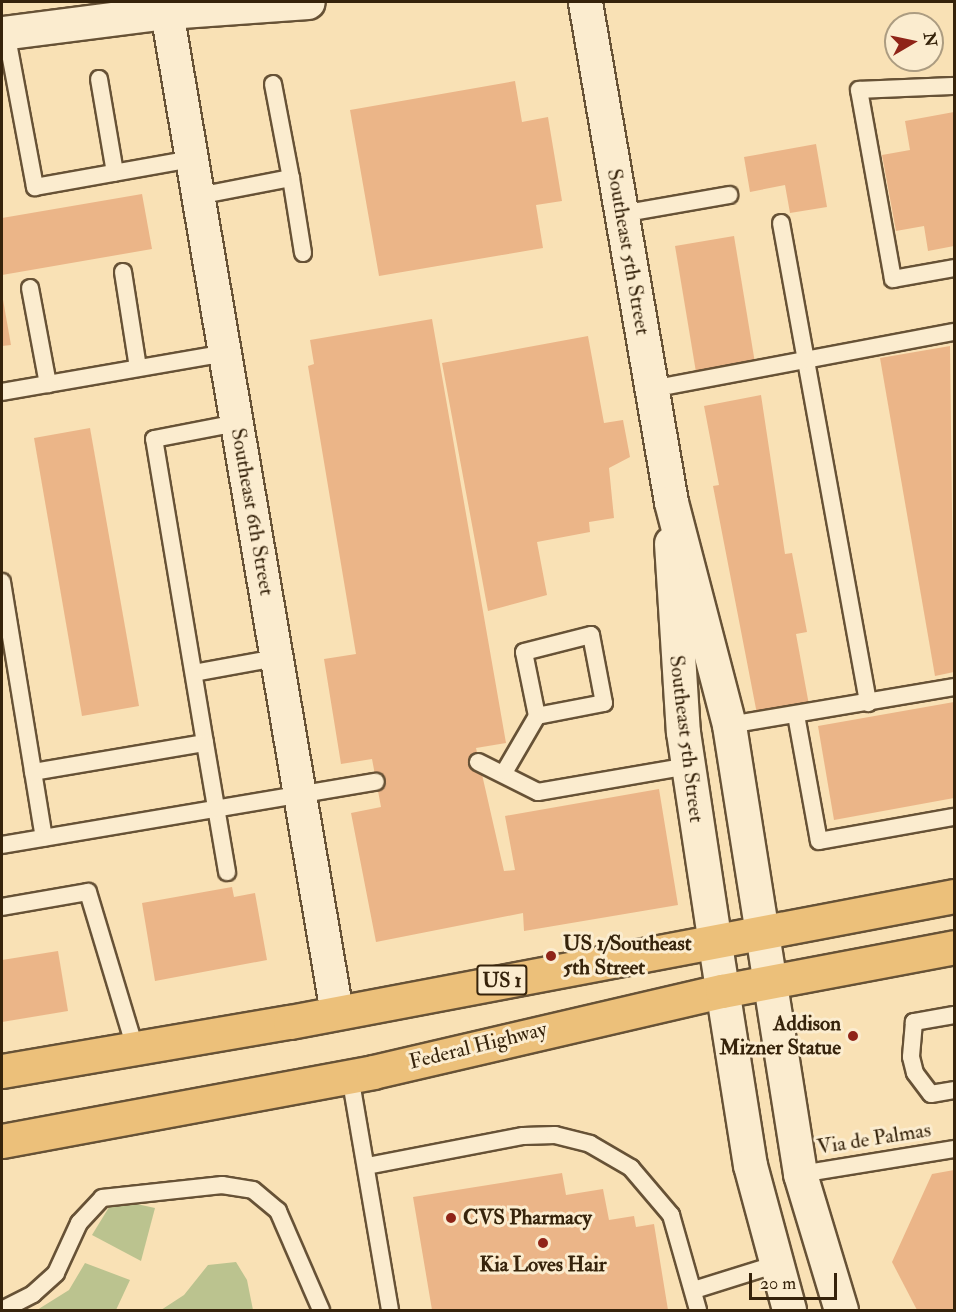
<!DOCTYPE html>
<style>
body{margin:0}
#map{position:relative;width:956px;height:1312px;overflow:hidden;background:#f9e1b5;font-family:"IM FELL Double Pica",serif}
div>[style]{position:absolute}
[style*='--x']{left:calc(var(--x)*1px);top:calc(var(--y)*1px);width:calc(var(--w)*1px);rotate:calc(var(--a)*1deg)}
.green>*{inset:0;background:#bbc38f}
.building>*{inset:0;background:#ebb588}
.roads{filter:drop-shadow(2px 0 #675236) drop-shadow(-2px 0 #675236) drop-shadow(0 2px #675236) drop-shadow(0 -2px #675236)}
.service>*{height:16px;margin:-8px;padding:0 8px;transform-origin:8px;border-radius:8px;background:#fbeccf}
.minor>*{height:32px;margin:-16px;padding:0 16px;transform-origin:16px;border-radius:16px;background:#fbeccf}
.secondary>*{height:33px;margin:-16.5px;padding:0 16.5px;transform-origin:16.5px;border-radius:16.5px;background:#fbeccf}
.primary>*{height:33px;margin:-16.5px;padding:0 16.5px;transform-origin:16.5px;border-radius:16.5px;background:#ecc07a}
.dots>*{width:16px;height:16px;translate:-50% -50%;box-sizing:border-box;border:3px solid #fbeccf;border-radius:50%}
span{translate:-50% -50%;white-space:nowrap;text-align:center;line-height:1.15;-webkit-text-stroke:6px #fbeccf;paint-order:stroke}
.shield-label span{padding:2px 4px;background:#fbeccf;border:2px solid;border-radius:4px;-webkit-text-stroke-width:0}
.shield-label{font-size:20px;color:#36230b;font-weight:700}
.street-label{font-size:21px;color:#36230b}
.poi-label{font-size:21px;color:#36230b;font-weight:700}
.left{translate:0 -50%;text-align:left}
.right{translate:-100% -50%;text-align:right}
.frame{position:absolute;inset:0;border:3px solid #36230b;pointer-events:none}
.north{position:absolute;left:884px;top:12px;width:60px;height:60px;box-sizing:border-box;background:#fbeccf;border:2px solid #ac9c81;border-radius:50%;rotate:81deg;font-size:16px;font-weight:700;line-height:24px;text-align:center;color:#36230b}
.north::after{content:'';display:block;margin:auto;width:21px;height:27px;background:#8f2418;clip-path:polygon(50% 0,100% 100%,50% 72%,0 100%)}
.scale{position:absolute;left:749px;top:1273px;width:88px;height:27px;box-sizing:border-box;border:3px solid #36230b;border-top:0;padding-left:8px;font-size:18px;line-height:21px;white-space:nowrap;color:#36230b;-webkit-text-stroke:4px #fbeccf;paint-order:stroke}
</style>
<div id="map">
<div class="green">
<i style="clip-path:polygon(114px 1199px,155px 1208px,141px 1261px,92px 1235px)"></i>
<i style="clip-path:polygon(236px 1262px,247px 1280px,253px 1310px,161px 1310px,184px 1295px,208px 1265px)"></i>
<i style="clip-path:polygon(85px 1263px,130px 1280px,116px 1310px,37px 1310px,69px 1290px)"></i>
</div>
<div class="building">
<i style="clip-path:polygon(515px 81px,522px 122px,548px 117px,562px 201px,536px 205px,543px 248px,379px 276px,350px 110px)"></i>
<i style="clip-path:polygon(954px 112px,954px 246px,928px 251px,924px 226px,896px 231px,882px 155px,910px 150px,905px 121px)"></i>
<i style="clip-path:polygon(816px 144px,827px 207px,790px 213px,785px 185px,750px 192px,744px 157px)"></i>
<i style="clip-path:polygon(142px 194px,152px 249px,2px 275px,2px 218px)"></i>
<i style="clip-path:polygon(734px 236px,755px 363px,696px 372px,675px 246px)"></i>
<i style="clip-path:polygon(2px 294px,11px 345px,2px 346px)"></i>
<i style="clip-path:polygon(432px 319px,506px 743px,476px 748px,504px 871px,515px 870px,505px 816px,659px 789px,678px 905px,524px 931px,523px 913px,376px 942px,351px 813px,381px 807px,372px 759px,341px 764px,324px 659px,356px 654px,308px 366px,314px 364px,310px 340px)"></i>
<i style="clip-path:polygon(588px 336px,604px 423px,623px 420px,630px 457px,609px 468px,614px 518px,589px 522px,590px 532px,537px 542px,547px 595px,488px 611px,442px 363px)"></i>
<i style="clip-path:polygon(950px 346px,954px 672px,935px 676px,880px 358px)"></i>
<i style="clip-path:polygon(761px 395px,785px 554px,792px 553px,807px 632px,796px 634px,809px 705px,757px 714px,713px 486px,719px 485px,704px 406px)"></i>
<i style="clip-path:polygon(90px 428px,139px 706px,82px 716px,34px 438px)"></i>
<i style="clip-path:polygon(954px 702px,954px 798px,834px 820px,818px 726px)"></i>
<i style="clip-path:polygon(232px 887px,234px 897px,255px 893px,267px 960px,155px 981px,142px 903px)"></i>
<i style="clip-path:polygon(58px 951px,68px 1011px,2px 1022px,2px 960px)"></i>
<i style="clip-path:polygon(954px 1170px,954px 1310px,917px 1310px,892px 1262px,932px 1174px)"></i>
<i style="clip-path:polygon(562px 1173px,566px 1195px,603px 1189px,609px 1220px,634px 1216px,636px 1227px,654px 1224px,668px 1310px,432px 1310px,413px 1197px)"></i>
</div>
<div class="roads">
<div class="service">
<i style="--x:6;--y:32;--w:158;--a:79.4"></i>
<i style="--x:35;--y:187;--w:159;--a:-10.1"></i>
<i style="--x:99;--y:79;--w:95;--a:80.3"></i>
<i style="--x:273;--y:84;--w:96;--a:79.2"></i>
<i style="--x:954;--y:86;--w:95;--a:177.6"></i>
<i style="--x:859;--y:90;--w:192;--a:79.8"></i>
<i style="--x:893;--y:279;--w:62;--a:-10.2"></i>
<i style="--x:198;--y:196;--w:95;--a:-11"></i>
<i style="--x:291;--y:178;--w:76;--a:80.9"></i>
<i style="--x:621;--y:214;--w:110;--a:-10"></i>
<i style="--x:781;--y:223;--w:488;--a:79.7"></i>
<i style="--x:123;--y:272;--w:97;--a:81.1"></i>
<i style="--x:30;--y:288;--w:98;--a:79.4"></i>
<i style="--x:652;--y:389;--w:307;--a:-10.7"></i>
<i style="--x:2;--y:392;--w:226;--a:-9.9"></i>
<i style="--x:2;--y:582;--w:259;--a:80.7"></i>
<i style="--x:591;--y:635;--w:69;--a:79.2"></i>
<i style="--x:604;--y:703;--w:68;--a:169"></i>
<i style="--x:537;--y:716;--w:65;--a:-101.5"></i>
<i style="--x:524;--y:652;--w:69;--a:-14.2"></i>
<i style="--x:194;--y:673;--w:83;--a:-10.4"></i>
<i style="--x:796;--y:715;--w:128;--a:79.7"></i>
<i style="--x:819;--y:841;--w:137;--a:-10.1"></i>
<i style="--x:729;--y:725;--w:228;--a:-9.6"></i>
<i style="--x:205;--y:743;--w:308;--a:-99.5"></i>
<i style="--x:154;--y:439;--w:85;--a:-10.9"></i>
<i style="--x:478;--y:762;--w:67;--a:26.6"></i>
<i style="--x:538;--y:792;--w:152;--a:-9.8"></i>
<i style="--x:505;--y:771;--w:64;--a:-59.8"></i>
<i style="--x:33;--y:772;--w:174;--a:-9.6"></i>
<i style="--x:205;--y:743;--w:131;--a:80.3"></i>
<i style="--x:2;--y:845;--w:379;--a:-9.6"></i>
<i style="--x:2;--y:907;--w:87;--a:-9.9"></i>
<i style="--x:88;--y:892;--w:163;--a:73.2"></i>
<i style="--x:954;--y:1015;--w:41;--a:170.1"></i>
<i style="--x:914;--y:1022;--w:35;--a:95"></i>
<i style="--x:911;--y:1057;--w:16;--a:76"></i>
<i style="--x:915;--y:1073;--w:26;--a:53"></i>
<i style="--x:931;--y:1094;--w:23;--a:-10"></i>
<i style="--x:350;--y:1076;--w:237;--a:80.3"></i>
<i style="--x:367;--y:1166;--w:159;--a:-10.9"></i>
<i style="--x:523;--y:1136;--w:32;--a:-2"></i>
<i style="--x:555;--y:1135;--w:36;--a:14"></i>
<i style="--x:590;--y:1144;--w:48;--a:30.3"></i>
<i style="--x:631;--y:1168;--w:62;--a:49.6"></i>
<i style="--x:671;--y:1215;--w:99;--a:74.1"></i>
<i style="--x:800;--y:1174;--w:156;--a:-9.2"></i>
<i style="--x:694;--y:1290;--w:84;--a:-17.4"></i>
<i style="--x:2;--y:1310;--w:35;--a:-27"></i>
<i style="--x:33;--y:1294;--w:31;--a:-42"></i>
<i style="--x:56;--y:1273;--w:55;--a:-65.3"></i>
<i style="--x:79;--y:1223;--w:34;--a:-47"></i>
<i style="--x:102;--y:1198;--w:121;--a:-6.2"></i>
<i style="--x:222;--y:1185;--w:31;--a:9"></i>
<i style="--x:253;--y:1190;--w:33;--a:40"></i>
<i style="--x:278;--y:1211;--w:108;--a:66.5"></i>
</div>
<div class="minor">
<i style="--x:167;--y:12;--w:1015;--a:80.36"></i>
</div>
<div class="secondary">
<i style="--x:585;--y:2;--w:507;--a:80.24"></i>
<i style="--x:671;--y:502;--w:230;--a:75.4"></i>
<i style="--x:729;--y:725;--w:455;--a:81"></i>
<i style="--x:800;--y:1174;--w:142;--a:73.2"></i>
<i style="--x:2;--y:33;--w:166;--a:-7.3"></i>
<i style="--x:167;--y:12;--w:141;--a:-4.1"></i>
<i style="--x:671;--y:543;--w:189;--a:86.4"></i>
<i style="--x:683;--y:732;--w:208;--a:81.4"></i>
<i style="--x:714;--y:938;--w:230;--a:81"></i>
<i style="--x:750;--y:1165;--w:150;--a:74.9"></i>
</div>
<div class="primary">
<i style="--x:2;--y:1071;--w:292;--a:-9.7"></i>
<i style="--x:290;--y:1022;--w:676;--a:-10.74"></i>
<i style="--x:2;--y:1141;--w:377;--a:-10.5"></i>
<i style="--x:373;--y:1072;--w:358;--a:-13.1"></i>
<i style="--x:722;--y:991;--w:236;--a:-10.7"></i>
</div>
</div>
<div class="dots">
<i style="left:551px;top:956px;background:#8f2418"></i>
<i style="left:853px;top:1036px;background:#8f2418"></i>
<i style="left:451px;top:1218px;background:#8f2418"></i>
<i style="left:543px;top:1243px;background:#8f2418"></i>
</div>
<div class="shield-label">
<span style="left:502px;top:980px">US 1</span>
</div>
<div class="street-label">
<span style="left:628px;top:252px;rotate:80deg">Southeast 5th Street</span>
<span style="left:252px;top:512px;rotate:80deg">Southeast 6th Street</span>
<span style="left:686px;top:739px;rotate:83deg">Southeast 5th Street</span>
<span style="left:478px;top:1046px;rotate:-14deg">Federal Highway</span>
<span style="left:874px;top:1139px;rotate:-9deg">Via de Palmas</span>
</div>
<div class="poi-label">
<span class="left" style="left:563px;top:956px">US 1/Southeast<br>5th Street</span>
<span class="right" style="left:841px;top:1036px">Addison<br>Mizner Statue</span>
<span class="left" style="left:463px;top:1218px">CVS Pharmacy</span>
<span style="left:543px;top:1265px">Kia Loves Hair</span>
</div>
<div class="frame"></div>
<div class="north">N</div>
<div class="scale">20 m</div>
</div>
